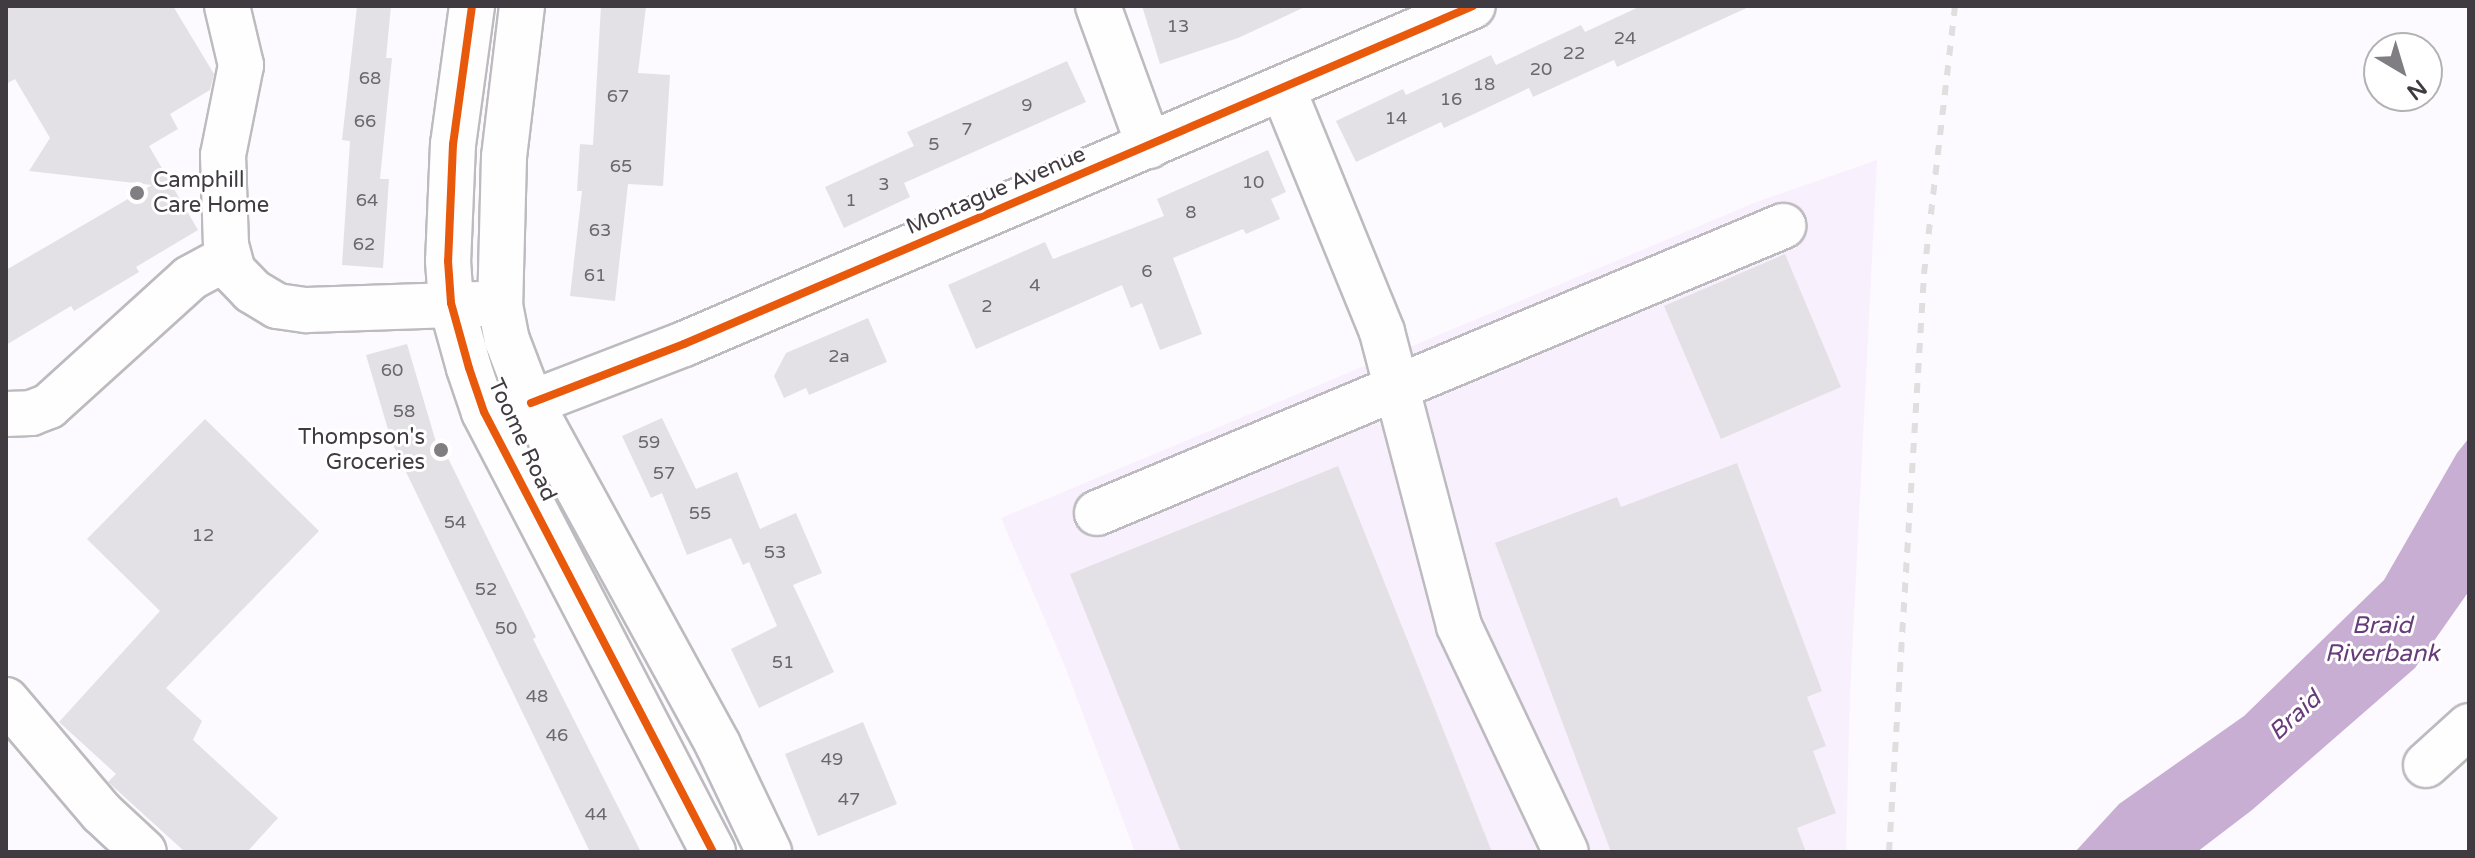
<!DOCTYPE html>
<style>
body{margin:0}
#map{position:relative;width:2475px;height:858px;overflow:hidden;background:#fcfafe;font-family:"Varela Round",sans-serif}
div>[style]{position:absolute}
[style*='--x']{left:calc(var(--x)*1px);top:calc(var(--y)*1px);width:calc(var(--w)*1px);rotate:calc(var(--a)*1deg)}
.built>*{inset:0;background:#f9f0fe}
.water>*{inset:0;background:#c7aed2}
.building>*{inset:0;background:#e4e1e6}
.roads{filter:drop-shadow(2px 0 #bdbbbf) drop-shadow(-2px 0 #bdbbbf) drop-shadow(0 2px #bdbbbf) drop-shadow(0 -2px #bdbbbf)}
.minor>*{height:44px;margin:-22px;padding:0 22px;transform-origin:22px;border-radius:22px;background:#fffeff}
.major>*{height:44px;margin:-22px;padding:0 22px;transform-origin:22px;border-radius:22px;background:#fffeff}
.rail>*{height:6px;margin-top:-3px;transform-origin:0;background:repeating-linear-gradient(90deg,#dfdfdf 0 10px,transparent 0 20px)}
.cycleway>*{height:8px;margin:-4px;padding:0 4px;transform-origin:4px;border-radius:4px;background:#e8590c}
.dots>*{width:22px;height:22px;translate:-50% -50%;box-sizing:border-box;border:4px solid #fff;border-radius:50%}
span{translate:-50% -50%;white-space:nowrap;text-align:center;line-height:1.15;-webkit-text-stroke:6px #fff;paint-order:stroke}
.number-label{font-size:18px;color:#6b676d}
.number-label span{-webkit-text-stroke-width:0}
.poi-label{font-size:22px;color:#3f3b41}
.left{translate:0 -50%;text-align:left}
.right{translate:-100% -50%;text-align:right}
.street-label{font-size:22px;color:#3f3b41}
.water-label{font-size:24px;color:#673b7a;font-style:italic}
.frame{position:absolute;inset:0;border:8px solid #3f3b41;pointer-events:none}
.north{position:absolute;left:2363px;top:32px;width:80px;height:80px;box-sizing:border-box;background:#fff;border:2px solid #b2b1b3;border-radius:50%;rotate:142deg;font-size:22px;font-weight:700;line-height:32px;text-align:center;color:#3f3b41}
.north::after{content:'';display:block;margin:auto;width:28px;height:36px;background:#817e83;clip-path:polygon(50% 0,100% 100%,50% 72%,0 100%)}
</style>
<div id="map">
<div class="built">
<i style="clip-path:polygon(1877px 160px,1850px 695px,1846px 852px,1135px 852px,1064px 664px,1001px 518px,1759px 201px)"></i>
</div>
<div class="water">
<i style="clip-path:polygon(2469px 438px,2469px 591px,2415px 668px,2252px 810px,2197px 852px,2075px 852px,2119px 804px,2244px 716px,2384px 580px,2457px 453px)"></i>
</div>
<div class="building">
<i style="clip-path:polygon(6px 6px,173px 6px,214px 74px,210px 90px,170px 114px,178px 129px,149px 146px,198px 230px,136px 267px,139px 272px,74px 311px,71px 306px,6px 345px,6px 270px,152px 185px,29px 171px,50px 138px,15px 79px,6px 84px)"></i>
<i style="clip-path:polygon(357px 6px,391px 6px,386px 58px,392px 58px,380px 179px,389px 179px,383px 268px,342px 265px,350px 141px,342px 140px)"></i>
<i style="clip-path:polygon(601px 6px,646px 6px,638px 73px,670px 75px,663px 186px,628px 184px,615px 301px,570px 296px,582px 191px,577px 191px,580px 144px,593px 145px)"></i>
<i style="clip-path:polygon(1142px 6px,1307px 6px,1238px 38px,1160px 64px)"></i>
<i style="clip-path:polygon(1641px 6px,1751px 6px,1617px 67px,1614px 60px,1533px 97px,1529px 88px,1444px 128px,1441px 122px,1356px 162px,1336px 121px,1403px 89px,1406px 95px,1491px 55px,1496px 65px,1581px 25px,1585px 32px)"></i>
<i style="clip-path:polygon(1067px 61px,1086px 102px,904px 183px,910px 197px,844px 228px,825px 187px,914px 146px,907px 132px)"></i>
<i style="clip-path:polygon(1268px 150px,1286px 192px,1271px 199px,1280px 219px,1246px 234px,1243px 229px,1173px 258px,1202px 334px,1160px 350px,1142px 303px,1131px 308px,1122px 285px,976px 349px,948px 285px,1045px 242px,1053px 259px,1164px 216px,1157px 199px)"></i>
<i style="clip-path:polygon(1785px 254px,1841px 387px,1721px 439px,1664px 306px)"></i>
<i style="clip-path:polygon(868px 318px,887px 362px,809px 395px,806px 388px,784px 398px,774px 376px,786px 353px)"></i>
<i style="clip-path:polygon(407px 344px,441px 459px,447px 456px,536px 637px,533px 639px,641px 852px,590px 852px,392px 443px,366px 355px)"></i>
<i style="clip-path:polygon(662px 418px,696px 489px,737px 472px,760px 529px,796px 513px,822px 573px,793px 585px,834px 672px,759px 708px,731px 649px,777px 626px,749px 562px,743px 565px,731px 538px,687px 555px,662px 493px,651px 498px,622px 436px)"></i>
<i style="clip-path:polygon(205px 419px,319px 531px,166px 688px,202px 721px,193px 740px,278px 818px,247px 852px,185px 852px,108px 782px,116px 774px,59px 722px,160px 611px,87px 539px)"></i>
<i style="clip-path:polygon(1737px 463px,1822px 691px,1807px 697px,1826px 746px,1813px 751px,1836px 813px,1797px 828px,1806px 852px,1611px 852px,1495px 543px,1617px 497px,1621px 507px)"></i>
<i style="clip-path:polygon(1338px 466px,1492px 852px,1181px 852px,1070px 574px)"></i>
<i style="clip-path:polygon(863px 722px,897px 804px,818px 836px,785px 754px)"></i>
</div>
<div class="roads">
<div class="minor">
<i style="--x:227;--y:6;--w:61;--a:76.7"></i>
<i style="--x:241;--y:65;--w:92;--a:101.3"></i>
<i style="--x:223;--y:155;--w:90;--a:88.1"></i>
<i style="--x:226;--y:245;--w:27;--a:75"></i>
<i style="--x:233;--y:271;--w:28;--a:46"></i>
<i style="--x:252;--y:291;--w:29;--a:31"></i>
<i style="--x:277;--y:306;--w:30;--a:8"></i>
<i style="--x:307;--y:310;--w:174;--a:-2"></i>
<i style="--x:472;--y:6;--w:139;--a:97.8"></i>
<i style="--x:453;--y:144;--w:117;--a:92.4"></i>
<i style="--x:448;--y:261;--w:42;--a:85.9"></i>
<i style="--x:451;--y:303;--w:67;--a:74.5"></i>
<i style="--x:469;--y:368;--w:46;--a:71.2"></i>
<i style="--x:484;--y:412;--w:496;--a:62.5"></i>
<i style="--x:1098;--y:6;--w:149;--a:70"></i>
<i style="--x:1283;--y:89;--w:262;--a:67.8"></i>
<i style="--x:1382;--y:332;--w:304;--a:75.3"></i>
<i style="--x:1459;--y:626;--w:250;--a:64.7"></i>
<i style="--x:531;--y:403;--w:164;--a:-21.1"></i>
<i style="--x:684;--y:344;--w:858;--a:-23.19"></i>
<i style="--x:6;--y:414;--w:25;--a:-2"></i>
<i style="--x:31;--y:413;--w:19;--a:-21"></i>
<i style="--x:49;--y:406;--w:190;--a:-42.2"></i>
<i style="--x:190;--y:278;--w:44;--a:-28.3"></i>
<i style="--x:1097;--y:513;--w:744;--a:-22.7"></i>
<i style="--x:6;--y:700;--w:148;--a:49.7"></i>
<i style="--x:102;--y:813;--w:57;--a:42.9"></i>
<i style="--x:2426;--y:765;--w:58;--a:-42.2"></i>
</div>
<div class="major">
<i style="--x:522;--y:6;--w:152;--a:96.8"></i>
<i style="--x:504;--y:157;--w:148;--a:91.5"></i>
<i style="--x:500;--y:305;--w:36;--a:79"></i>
<i style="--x:507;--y:340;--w:67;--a:69.1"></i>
<i style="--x:531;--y:403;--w:390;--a:61.3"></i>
<i style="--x:718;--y:745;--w:119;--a:64.5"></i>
</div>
</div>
<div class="rail">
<i style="--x:1889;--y:852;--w:579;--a:-86.53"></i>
<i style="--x:1924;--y:274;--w:270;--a:-83.4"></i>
</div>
<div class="cycleway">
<i style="--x:472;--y:6;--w:139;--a:97.8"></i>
<i style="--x:453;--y:144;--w:117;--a:92.4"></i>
<i style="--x:448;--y:261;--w:42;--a:85.9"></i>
<i style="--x:451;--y:303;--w:67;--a:74.5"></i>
<i style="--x:469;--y:368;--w:46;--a:71.2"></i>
<i style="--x:484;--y:412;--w:496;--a:62.5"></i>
<i style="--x:531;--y:403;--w:164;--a:-21.1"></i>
<i style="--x:684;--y:344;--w:858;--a:-23.19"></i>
</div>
<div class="dots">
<i style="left:137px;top:193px;background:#817e83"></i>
<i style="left:441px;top:450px;background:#817e83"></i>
</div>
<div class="number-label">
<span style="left:1178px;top:26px">13</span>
<span style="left:1625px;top:38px">24</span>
<span style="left:1574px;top:53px">22</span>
<span style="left:1541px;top:69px">20</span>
<span style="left:370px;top:78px">68</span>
<span style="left:1484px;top:84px">18</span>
<span style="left:618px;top:96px">67</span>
<span style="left:1451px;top:99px">16</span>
<span style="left:1027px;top:105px">9</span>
<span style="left:1396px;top:118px">14</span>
<span style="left:365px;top:121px">66</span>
<span style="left:967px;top:129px">7</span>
<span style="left:934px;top:144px">5</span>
<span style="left:621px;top:166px">65</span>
<span style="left:1253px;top:182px">10</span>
<span style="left:884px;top:184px">3</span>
<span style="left:367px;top:200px">64</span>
<span style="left:851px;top:200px">1</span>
<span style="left:1191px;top:212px">8</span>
<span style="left:600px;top:230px">63</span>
<span style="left:364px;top:244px">62</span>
<span style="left:1147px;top:271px">6</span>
<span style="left:595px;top:275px">61</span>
<span style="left:1035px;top:285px">4</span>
<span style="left:987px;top:306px">2</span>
<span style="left:839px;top:356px">2a</span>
<span style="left:392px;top:370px">60</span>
<span style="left:404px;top:411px">58</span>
<span style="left:649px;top:442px">59</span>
<span style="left:664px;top:473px">57</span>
<span style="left:700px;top:513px">55</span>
<span style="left:455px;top:522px">54</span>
<span style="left:203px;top:535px">12</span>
<span style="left:775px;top:552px">53</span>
<span style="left:486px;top:589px">52</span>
<span style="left:506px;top:628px">50</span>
<span style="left:783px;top:662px">51</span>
<span style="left:537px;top:696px">48</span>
<span style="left:557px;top:735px">46</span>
<span style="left:832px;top:759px">49</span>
<span style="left:849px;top:799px">47</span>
<span style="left:596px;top:814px">44</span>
</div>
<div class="poi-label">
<span class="left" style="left:153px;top:193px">Camphill<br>Care Home</span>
<span class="right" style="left:425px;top:450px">Thompson's<br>Groceries</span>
</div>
<div class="street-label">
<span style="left:996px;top:191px;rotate:-23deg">Montague Avenue</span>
<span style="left:522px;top:440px;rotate:65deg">Toome Road</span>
</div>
<div class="water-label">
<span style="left:2382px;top:640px">Braid<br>Riverbank</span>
<span style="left:2295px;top:716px;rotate:-42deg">Braid</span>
</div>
<div class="frame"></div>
<div class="north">N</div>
</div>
